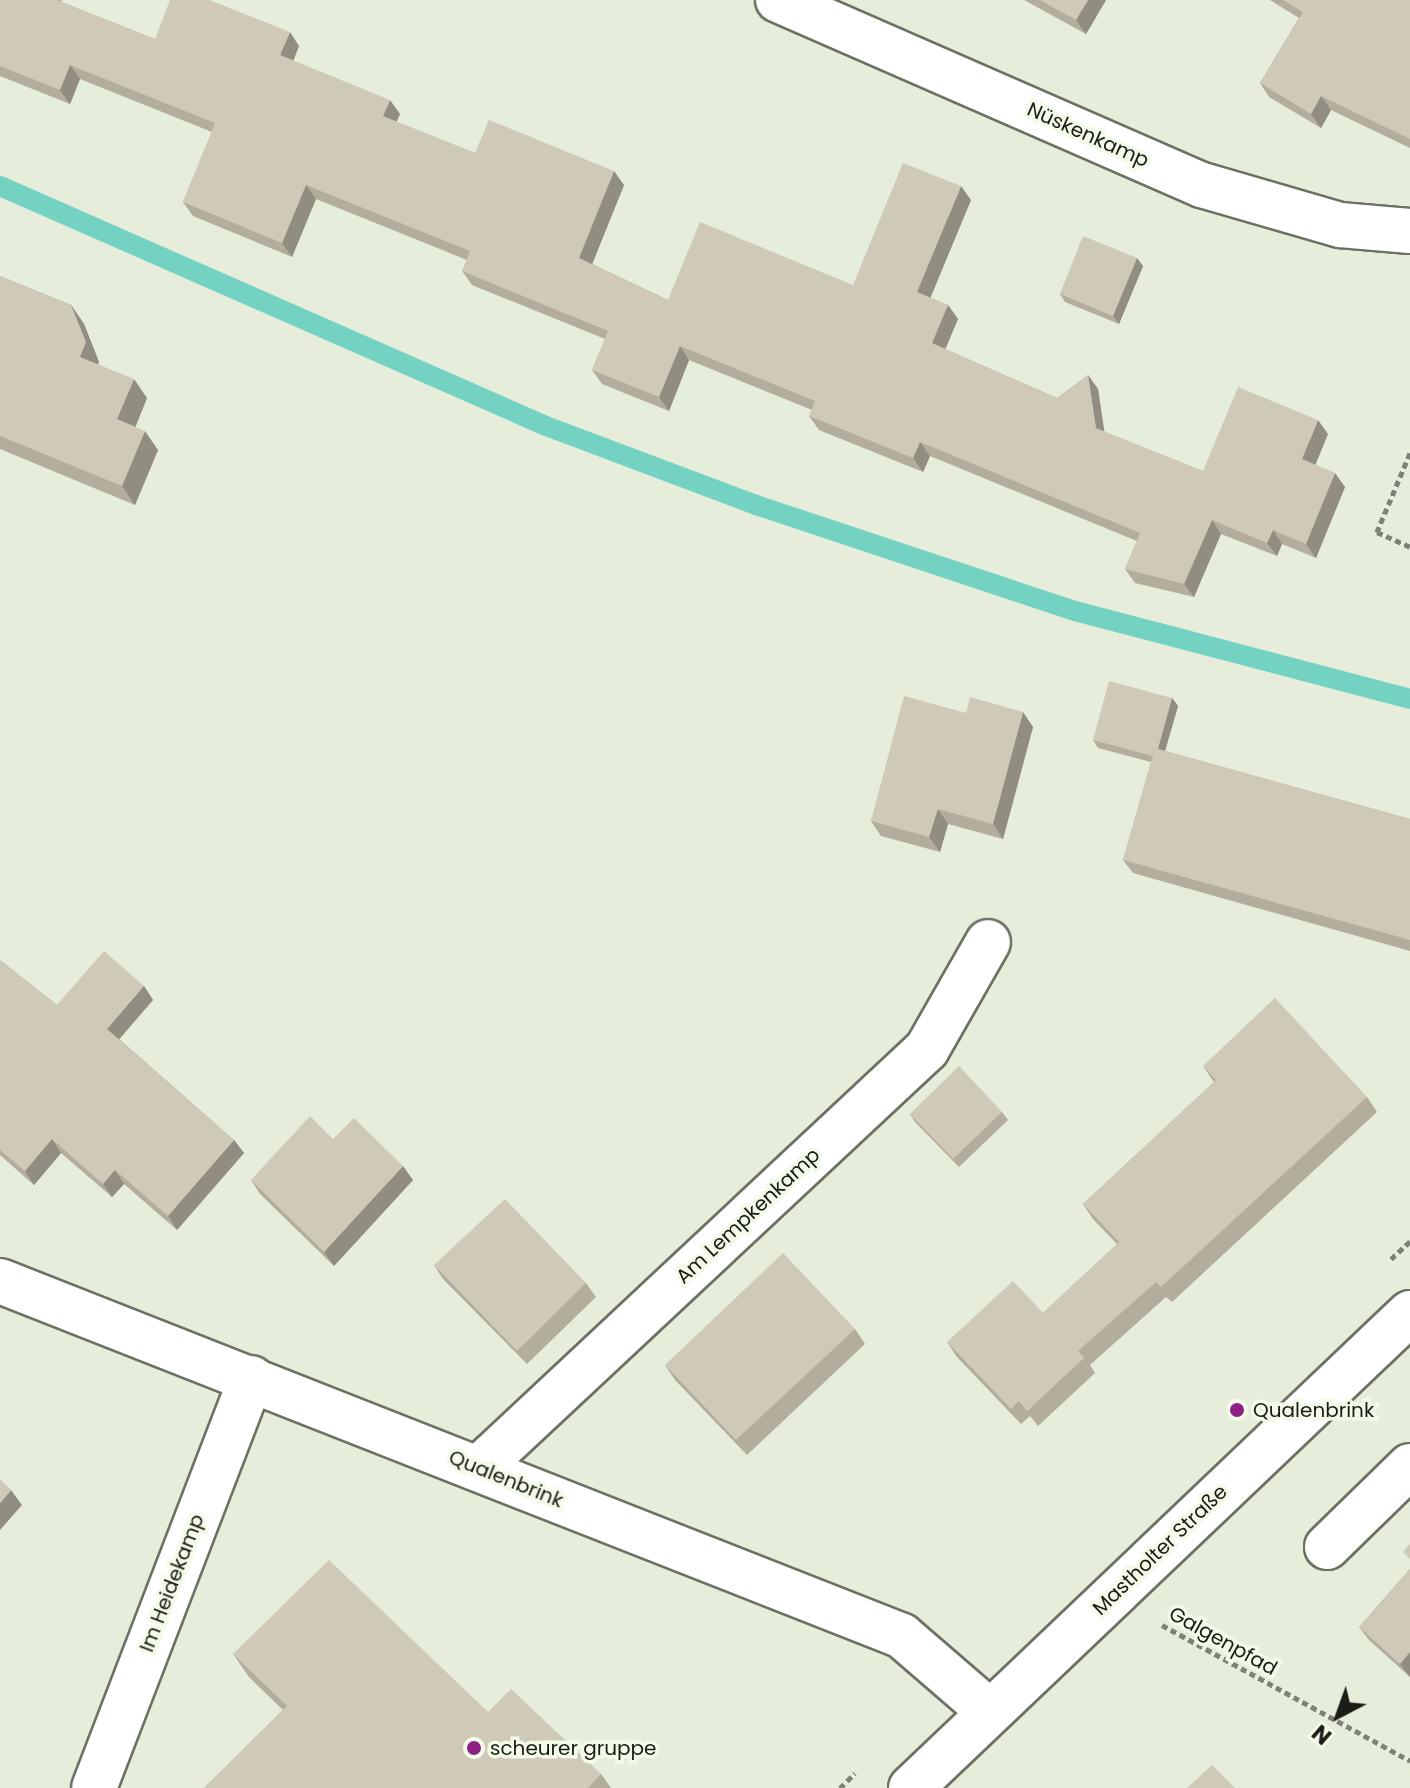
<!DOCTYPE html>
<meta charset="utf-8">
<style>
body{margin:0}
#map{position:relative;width:1410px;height:1788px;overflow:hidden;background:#e7eddb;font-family:Poppins,sans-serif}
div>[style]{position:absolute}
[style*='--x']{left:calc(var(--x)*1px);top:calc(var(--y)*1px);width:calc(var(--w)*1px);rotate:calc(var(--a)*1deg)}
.stream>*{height:20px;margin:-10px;padding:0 10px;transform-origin:10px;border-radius:10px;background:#73d2c1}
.path>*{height:5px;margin-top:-2.5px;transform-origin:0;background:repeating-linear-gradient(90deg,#7e8276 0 6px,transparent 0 10px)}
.roads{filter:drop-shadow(2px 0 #6c7161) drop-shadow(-2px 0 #6c7161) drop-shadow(0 2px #6c7161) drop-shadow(0 -2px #6c7161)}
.minor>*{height:44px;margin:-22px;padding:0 22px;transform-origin:22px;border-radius:22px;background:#fff}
.wall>*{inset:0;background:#b2ad9d}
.shaded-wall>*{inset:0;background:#918d80}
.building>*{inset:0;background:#cfc9b7}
.dots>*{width:22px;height:22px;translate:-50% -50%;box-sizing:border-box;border:4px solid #f4fae8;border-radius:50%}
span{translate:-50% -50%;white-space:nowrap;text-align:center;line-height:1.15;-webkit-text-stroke:7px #f4fae8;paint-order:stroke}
.street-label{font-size:20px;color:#1a1c16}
.poi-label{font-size:20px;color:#1a1c16}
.left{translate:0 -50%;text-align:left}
.north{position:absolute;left:1298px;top:1676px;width:80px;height:80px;-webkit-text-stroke:6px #f4fae8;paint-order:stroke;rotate:221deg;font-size:22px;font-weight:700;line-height:32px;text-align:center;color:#1a1c16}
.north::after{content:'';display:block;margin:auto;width:28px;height:36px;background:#1a1c16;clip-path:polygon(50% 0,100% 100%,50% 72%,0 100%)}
</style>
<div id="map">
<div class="stream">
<i style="--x:0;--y:186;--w:596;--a:23.73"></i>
<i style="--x:546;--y:426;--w:224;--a:20.6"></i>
<i style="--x:756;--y:505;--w:336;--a:18.4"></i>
<i style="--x:1075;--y:611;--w:346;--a:14.7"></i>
</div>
<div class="path">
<i style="--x:1410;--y:453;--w:86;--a:112.7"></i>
<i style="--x:1377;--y:532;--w:36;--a:24"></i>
<i style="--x:1391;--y:1259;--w:26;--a:-43"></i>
<i style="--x:1162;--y:1625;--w:283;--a:28.7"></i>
<i style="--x:840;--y:1788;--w:21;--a:-45"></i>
</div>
<div class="roads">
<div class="minor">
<i style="--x:778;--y:0;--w:463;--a:23.6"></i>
<i style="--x:1202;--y:185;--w:144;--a:16.2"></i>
<i style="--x:1340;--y:225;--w:70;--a:4.9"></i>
<i style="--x:0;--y:1281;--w:969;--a:21.48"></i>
<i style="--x:902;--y:1636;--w:116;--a:40.8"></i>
<i style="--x:479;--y:1468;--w:613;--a:-43.08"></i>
<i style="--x:927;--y:1049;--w:123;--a:-60.3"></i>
<i style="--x:1327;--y:1547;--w:116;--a:-44.3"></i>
<i style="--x:94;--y:1788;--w:439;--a:-69"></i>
<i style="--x:911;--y:1788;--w:689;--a:-43.59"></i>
</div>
</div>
<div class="wall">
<i style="clip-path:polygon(0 0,62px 0,61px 2px,155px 39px,299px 46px,293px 61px,400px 114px,396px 122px,475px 153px,624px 185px,592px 264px,668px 300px,853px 285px,971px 200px,930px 298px,948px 305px,958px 319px,945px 349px,1057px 398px,1088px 375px,1098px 389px,1104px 432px,1203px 471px,1328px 434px,1315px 465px,1345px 487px,1316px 558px,1282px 544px,1277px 556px,1221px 534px,1194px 597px,1135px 583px,1125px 569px,1137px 541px,930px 456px,923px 472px,819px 430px,809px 416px,812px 410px,689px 360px,669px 411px,602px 384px,592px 370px,605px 339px,472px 285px,462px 271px,467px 260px,316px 199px,292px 257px,193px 216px,183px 202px,212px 132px,80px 79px,70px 104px,0 76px)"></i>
<i style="clip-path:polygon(1024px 0,1106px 0,1086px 34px)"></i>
<i style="clip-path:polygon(1270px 0,1410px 0,1410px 148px,1331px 110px,1321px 128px,1269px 97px,1260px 83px,1299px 18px)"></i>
<i style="clip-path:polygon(1137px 258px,1143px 266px,1119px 324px,1065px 302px,1060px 294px)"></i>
<i style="clip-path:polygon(0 276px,71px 305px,84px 324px,99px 362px,98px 364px,147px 398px,135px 427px,158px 450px,135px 505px,0 449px)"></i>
<i style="clip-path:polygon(1172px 698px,1178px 706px,1165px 751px,1410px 819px,1410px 951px,1133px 873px,1123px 860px,1151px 762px,1098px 748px,1093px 740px)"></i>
<i style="clip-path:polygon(966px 713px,1033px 727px,1003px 839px,948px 824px,940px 852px,881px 836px,871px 821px)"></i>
<i style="clip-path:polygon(0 960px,57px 1005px,144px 986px,153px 1000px,119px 1039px,234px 1140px,244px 1153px,177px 1230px,124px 1184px,112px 1197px,61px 1153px,34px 1185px,0 1155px)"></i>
<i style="clip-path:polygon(1203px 1066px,1367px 1097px,1377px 1112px,1172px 1302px,1166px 1297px,1090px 1365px,1095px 1373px,1038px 1426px,1030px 1416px,1021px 1424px,957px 1357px,947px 1342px,1043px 1313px,1117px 1244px,1093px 1219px,1083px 1204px,1214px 1082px)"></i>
<i style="clip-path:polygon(1002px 1112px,1008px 1120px,959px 1167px,915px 1122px,910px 1114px)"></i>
<i style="clip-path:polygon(251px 1180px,413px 1180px,334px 1266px,260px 1194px)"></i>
<i style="clip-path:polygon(434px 1265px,586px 1283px,596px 1297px,527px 1364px,443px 1279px)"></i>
<i style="clip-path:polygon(855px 1329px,865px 1344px,747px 1455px,675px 1380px,665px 1365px)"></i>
<i style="clip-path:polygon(1410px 1569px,1410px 1677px,1369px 1640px,1359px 1627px)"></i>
<i style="clip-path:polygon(233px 1654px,488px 1712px,601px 1774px,611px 1788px,204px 1788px,283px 1710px,249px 1677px)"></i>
</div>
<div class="shaded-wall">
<i style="clip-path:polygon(1088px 0,1106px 0,1086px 34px,1076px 20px)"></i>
<i style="clip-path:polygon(290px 32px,299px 46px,290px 69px,280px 55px)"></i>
<i style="clip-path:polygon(70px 65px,80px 79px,70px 104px,60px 90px)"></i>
<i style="clip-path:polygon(1321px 96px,1331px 110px,1321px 128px,1311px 114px)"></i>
<i style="clip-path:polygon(390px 100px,400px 114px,393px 130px,383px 116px)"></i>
<i style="clip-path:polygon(614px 171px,624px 185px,589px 272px,579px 258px)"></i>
<i style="clip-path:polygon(306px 185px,316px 199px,292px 257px,282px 243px)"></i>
<i style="clip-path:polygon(961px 186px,971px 200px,927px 306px,917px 292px)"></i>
<i style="clip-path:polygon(1137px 258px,1143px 266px,1119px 324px,1113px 316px)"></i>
<i style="clip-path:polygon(71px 305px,84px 324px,99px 362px,93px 376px,80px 357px)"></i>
<i style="clip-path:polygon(948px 305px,958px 319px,942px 357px,932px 343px)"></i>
<i style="clip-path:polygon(680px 346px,689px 360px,669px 411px,659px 397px)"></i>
<i style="clip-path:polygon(1088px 375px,1098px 389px,1106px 442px,1096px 428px)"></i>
<i style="clip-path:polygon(134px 379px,147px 398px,131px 438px,117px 419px)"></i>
<i style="clip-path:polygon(1318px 420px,1328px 434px,1312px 473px,1302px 459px)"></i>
<i style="clip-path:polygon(145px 431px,158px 450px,135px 505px,122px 486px)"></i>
<i style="clip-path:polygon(920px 442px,930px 456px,923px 472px,913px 458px)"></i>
<i style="clip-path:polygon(1335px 473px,1345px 487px,1316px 558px,1306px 544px)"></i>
<i style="clip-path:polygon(1212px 520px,1221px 534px,1194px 597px,1184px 584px)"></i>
<i style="clip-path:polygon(1273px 530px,1282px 544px,1277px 556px,1267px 543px)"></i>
<i style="clip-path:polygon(1172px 698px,1178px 706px,1161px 765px,1155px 757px)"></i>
<i style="clip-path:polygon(1023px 712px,1033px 727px,1003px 839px,993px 824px)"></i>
<i style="clip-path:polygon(938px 809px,948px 824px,940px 852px,929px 837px)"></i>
<i style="clip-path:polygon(144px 986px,153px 1000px,116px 1043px,107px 1029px)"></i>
<i style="clip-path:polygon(52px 1139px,61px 1153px,34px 1185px,25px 1171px)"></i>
<i style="clip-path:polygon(234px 1140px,244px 1153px,177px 1230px,168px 1216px)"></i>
<i style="clip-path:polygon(403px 1166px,413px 1180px,334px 1266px,324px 1252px)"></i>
<i style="clip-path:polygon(115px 1170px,124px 1184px,112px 1197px,103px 1184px)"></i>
<i style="clip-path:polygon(11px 1490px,22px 1505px,0 1530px,0 1503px)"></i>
<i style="clip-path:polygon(1410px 1652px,1410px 1677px,1400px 1664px)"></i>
</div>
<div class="building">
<i style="clip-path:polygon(0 0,57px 0,155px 39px,170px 0,209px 0,290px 32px,280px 55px,390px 100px,383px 116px,475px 153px,489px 120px,614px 171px,579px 258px,668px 300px,700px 222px,853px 285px,903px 163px,961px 186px,917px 292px,948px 305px,932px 343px,1057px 398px,1088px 375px,1096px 428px,1203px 471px,1238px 387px,1318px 420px,1302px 459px,1335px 473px,1306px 544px,1273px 530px,1267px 543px,1212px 520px,1184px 584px,1125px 569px,1140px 533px,920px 442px,913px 458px,809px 416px,815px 401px,680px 346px,659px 397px,592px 370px,608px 331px,462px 271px,470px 251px,306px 185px,282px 243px,183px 202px,215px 123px,70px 65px,60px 90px,0 66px)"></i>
<i style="clip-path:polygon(1040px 0,1088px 0,1076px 20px)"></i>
<i style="clip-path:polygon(1283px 0,1410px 0,1410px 139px,1321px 96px,1311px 114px,1260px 83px,1303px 12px)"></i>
<i style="clip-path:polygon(1083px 236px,1137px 258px,1113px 316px,1060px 294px)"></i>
<i style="clip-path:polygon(0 276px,71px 305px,86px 342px,80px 357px,134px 379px,117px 419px,145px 431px,122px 486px,0 436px)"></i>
<i style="clip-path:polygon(1109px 681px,1172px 698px,1158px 749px,1155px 748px,1152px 756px,1093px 740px)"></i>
<i style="clip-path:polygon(904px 696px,966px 713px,970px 697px,1023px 712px,993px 824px,938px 809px,929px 837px,871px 821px)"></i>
<i style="clip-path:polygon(1155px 748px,1410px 819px,1410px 940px,1123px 860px)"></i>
<i style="clip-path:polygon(104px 951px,144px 986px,107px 1029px,234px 1140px,168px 1216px,115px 1170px,103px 1184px,52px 1139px,25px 1171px,0 1150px,0 960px,57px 1005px)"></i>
<i style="clip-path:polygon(1275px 998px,1367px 1097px,1161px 1287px,1156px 1282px,1078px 1351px,1084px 1358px,1027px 1411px,1019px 1401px,1011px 1409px,947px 1342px,1013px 1281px,1043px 1313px,1119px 1242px,1083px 1204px,1216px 1080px,1203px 1066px)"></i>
<i style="clip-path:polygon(959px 1066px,1002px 1112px,953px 1159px,910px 1114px)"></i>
<i style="clip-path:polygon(310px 1116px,333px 1139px,354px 1118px,403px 1166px,324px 1252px,251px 1180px)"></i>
<i style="clip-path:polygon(505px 1199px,586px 1283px,517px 1351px,434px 1265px)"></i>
<i style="clip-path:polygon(783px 1253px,855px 1329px,736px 1440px,665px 1365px)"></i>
<i style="clip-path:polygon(0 1479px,11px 1490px,0 1503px)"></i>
<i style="clip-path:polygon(1410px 1544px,1410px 1559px,1403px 1552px)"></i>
<i style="clip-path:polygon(329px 1560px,488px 1712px,511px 1689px,601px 1774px,588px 1788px,204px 1788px,287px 1706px,233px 1654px)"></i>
<i style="clip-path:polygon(1410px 1569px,1410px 1652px,1400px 1664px,1359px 1627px)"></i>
<i style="clip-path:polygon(1212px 1765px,1235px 1788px,1187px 1788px)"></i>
</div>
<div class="dots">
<i style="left:1237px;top:1410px;background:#8d2185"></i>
<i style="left:474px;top:1748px;background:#8d2185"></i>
</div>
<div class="street-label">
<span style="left:1088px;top:135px;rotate:24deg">Nüskenkamp</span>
<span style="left:748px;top:1216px;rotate:-43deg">Am Lempkenkamp</span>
<span style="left:506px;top:1479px;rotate:22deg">Qualenbrink</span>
<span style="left:1160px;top:1550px;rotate:-44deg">Mastholter Straße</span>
<span style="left:172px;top:1583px;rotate:-69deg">Im Heidekamp</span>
<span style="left:1223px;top:1641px;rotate:29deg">Galgenpfad</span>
</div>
<div class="poi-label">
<span class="left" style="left:1253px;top:1410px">Qualenbrink</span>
<span class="left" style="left:490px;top:1748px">scheurer gruppe</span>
</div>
<div class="north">N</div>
</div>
